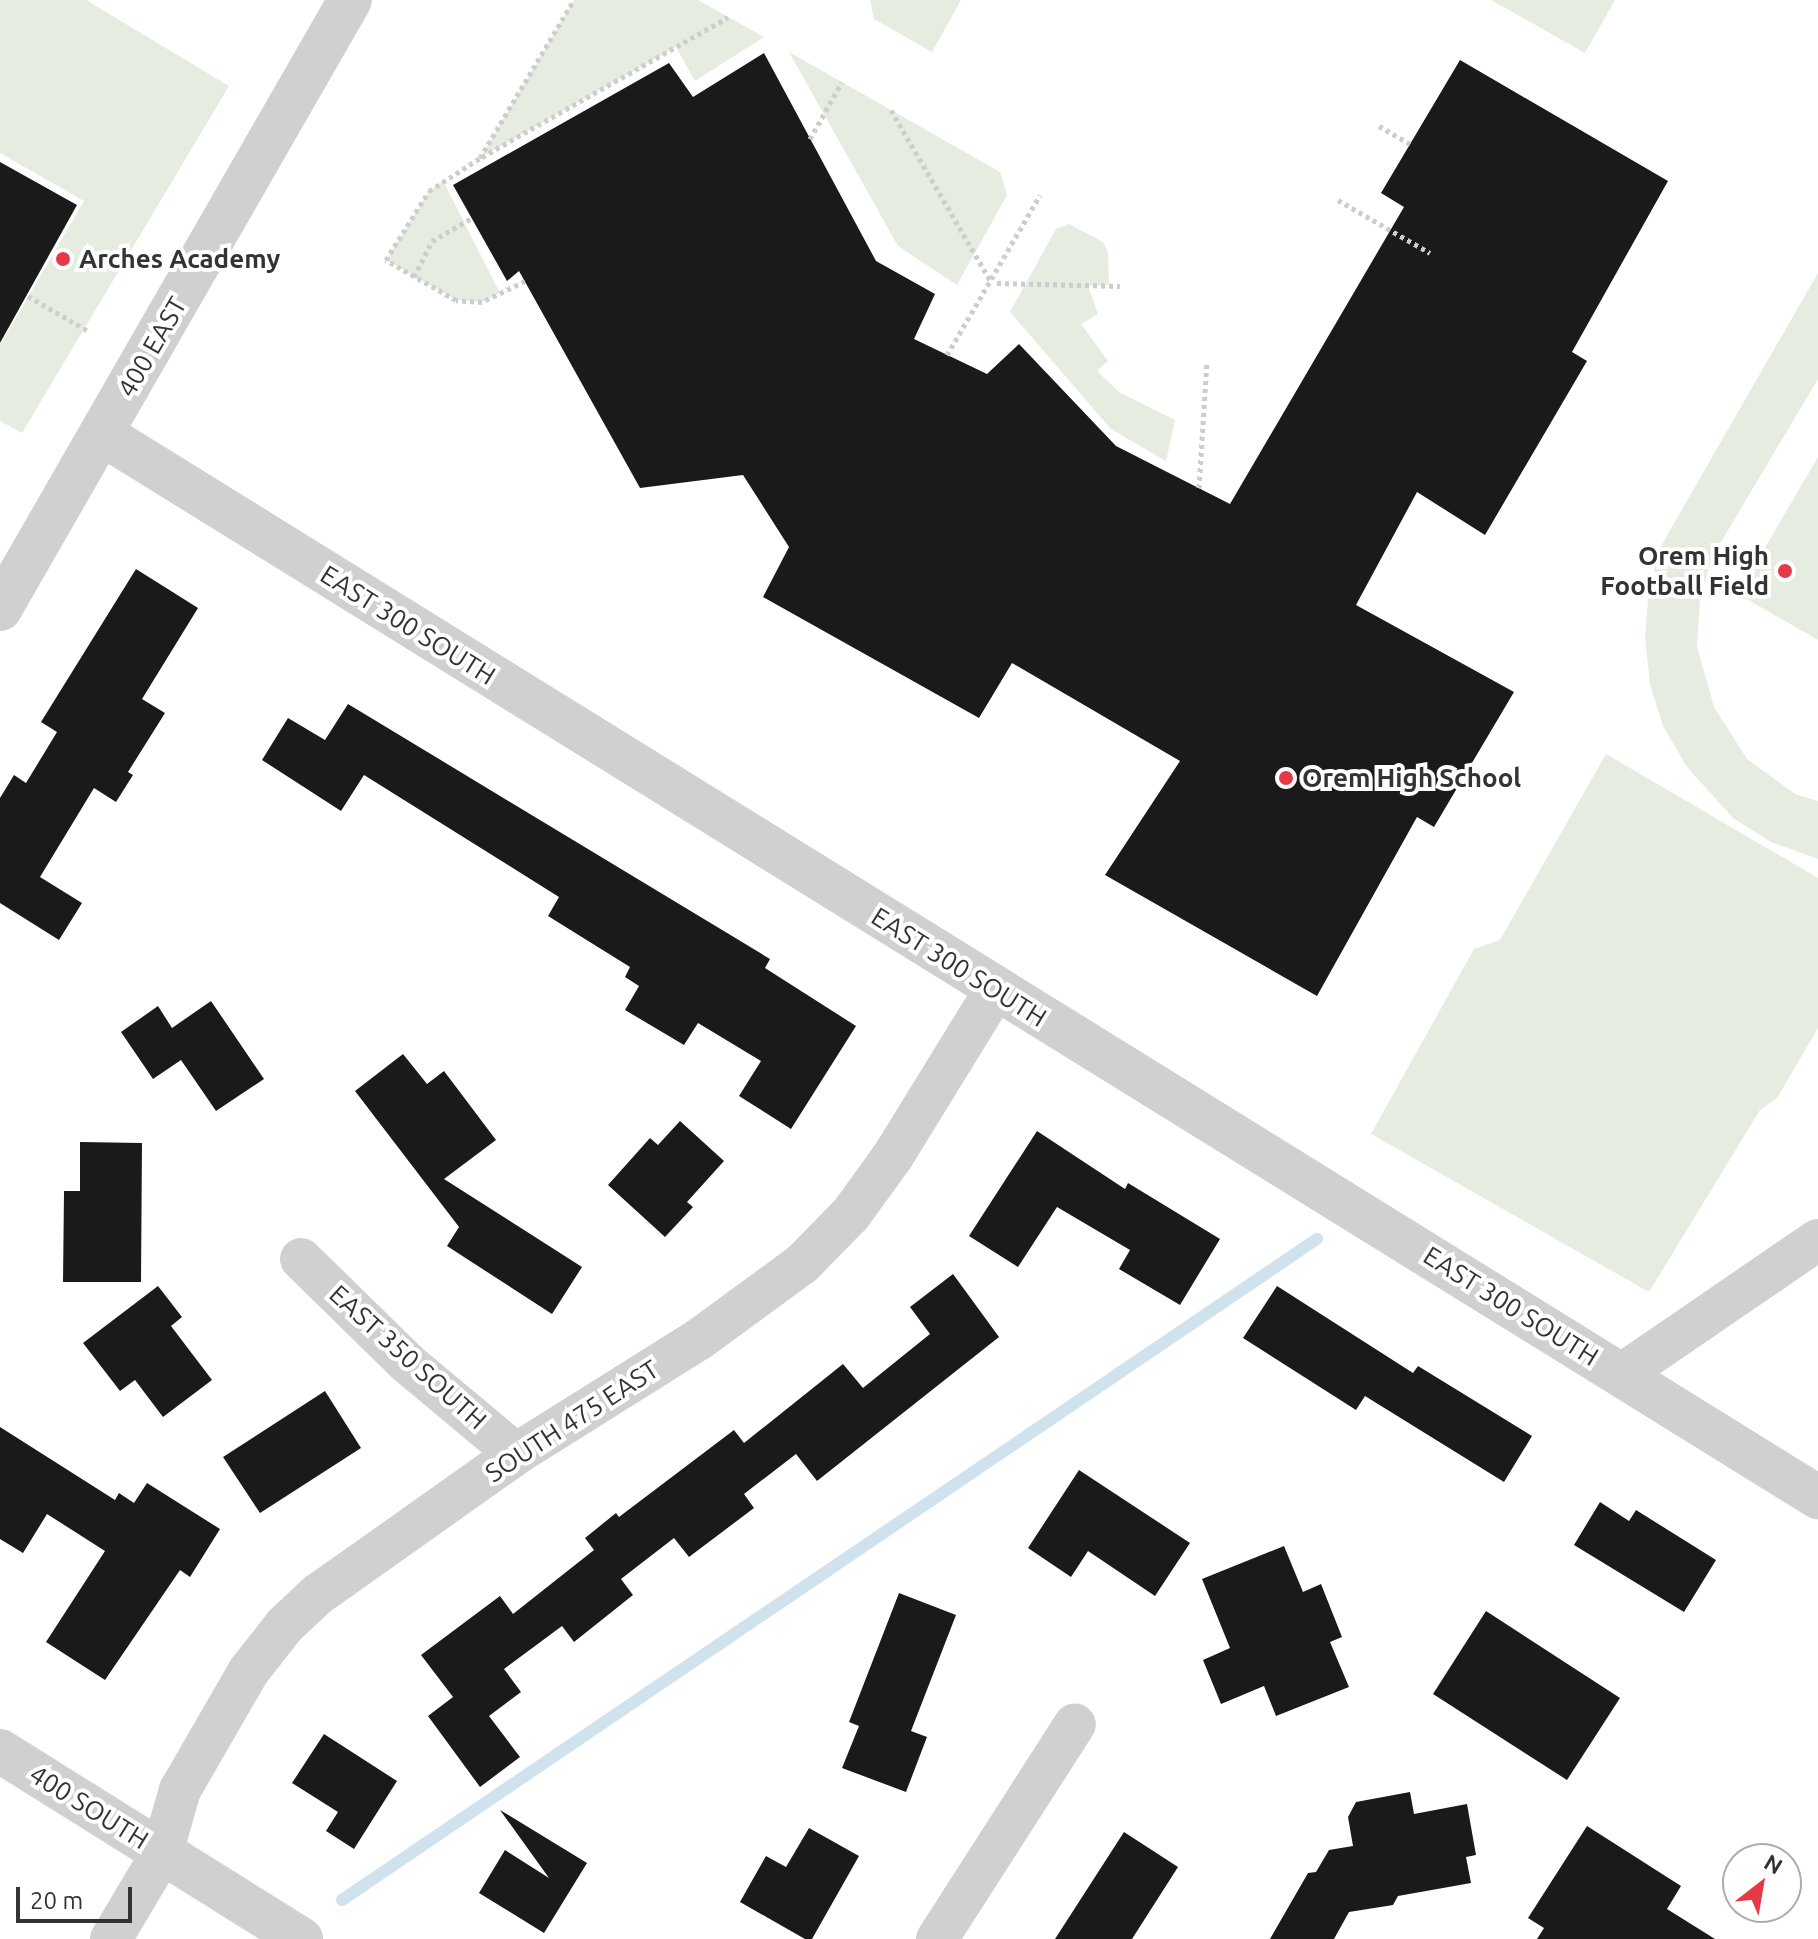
<!DOCTYPE html>
<style>
body{margin:0}
#map{position:relative;width:1818px;height:1939px;overflow:hidden;background:#fff;font-family:Ubuntu,sans-serif}
div>[style]{position:absolute}
[style*='--x']{left:calc(var(--x)*1px);top:calc(var(--y)*1px);width:calc(var(--w)*1px);rotate:calc(var(--a)*1deg)}
.green>*{inset:0;background:#e6ecdf}
.stream>*{height:12px;margin:-6px;padding:0 6px;transform-origin:6px;border-radius:6px;background:#cfe2ee}
.building>*{inset:0;background:#1a1a1a}
.path>*{height:5px;margin-top:-2.5px;transform-origin:0;background:repeating-linear-gradient(90deg,#cdcdcd 0 4px,transparent 0 8px)}
.minor>*{height:42px;margin:-21px;padding:0 21px;transform-origin:21px;border-radius:21px;background:#d0d0d0}
.tertiary>*{height:44px;margin:-22px;padding:0 22px;transform-origin:22px;border-radius:22px;background:#d0d0d0}
.dots>*{width:22px;height:22px;translate:-50% -50%;box-sizing:border-box;border:4px solid #fff;border-radius:50%}
span{translate:-50% -50%;white-space:nowrap;text-align:center;line-height:1.15;-webkit-text-stroke:8px #fff;paint-order:stroke}
.poi-label{font-size:26px;color:#333;font-weight:700}
.left{translate:0 -50%;text-align:left}
.right{translate:-100% -50%;text-align:right}
.street-label{font-size:26px;color:#333}
.north{position:absolute;left:1722px;top:1843px;width:80px;height:80px;box-sizing:border-box;background:#fff;border:2px solid #adadad;border-radius:50%;rotate:31deg;font-size:22px;font-weight:700;line-height:32px;text-align:center;color:#333}
.north::after{content:'';display:block;margin:auto;width:28px;height:36px;background:#e63946;clip-path:polygon(50% 0,100% 100%,50% 72%,0 100%)}
.scale{position:absolute;left:16px;top:1887px;width:116px;height:36px;box-sizing:border-box;border:4px solid #333;border-top:0;padding-left:10px;font-size:24px;line-height:28px;white-space:nowrap;color:#333;-webkit-text-stroke:6px #fff;paint-order:stroke}
</style>
<div id="map">
<div class="green">
<i style="clip-path:polygon(0 0,86px 0,229px 86px,22px 433px,0 421px,0 345px,84px 201px,0 153px)"></i>
<i style="clip-path:polygon(574px 0,698px 0,764px 37px,695px 81px,676px 47px,480px 158px)"></i>
<i style="clip-path:polygon(870px 0,961px 0,932px 52px,874px 19px)"></i>
<i style="clip-path:polygon(1491px 0,1615px 0,1585px 53px)"></i>
<i style="clip-path:polygon(789px 52px,1000px 172px,1007px 195px,957px 285px,898px 246px)"></i>
<i style="clip-path:polygon(443px 181px,500px 293px,482px 302px,456px 300px,386px 260px,429px 191px)"></i>
<i style="clip-path:polygon(1069px 224px,1103px 242px,1108px 252px,1109px 285px,1088px 286px,1098px 314px,1081px 324px,1108px 361px,1097px 371px,1119px 392px,1175px 420px,1166px 461px,1111px 429px,1010px 312px,1056px 229px)"></i>
<i style="clip-path:polygon(1818px 273px,1818px 379px,1712px 557px,1700px 599px,1697px 647px,1714px 707px,1747px 759px,1795px 794px,1818px 801px,1818px 859px,1771px 842px,1733px 818px,1687px 767px,1663px 726px,1650px 684px,1645px 637px,1649px 589px,1661px 546px)"></i>
<i style="clip-path:polygon(1818px 457px,1818px 640px,1738px 594px)"></i>
<i style="clip-path:polygon(1606px 754px,1818px 878px,1818px 1028px,1777px 1098px,1760px 1110px,1649px 1292px,1371px 1134px,1474px 949px,1500px 940px)"></i>
</div>
<div class="stream">
<i style="--x:342;--y:1900;--w:1178;--a:-34.14"></i>
</div>
<div class="building">
<i style="clip-path:polygon(764px 53px,876px 261px,935px 294px,914px 339px,987px 374px,1019px 344px,1116px 446px,1230px 504px,1404px 207px,1381px 193px,1460px 60px,1668px 181px,1572px 352px,1587px 361px,1485px 535px,1417px 492px,1356px 605px,1514px 692px,1434px 827px,1417px 817px,1317px 996px,1105px 875px,1180px 761px,1012px 663px,979px 718px,763px 597px,789px 547px,743px 475px,640px 488px,519px 271px,507px 281px,453px 185px,669px 63px,693px 97px)"></i>
<i style="clip-path:polygon(0 162px,77px 205px,0 343px)"></i>
<i style="clip-path:polygon(136px 569px,198px 608px,142px 699px,165px 713px,128px 772px,133px 775px,116px 802px,94px 788px,40px 877px,82px 903px,59px 940px,0 903px,0 798px,14px 775px,26px 783px,57px 732px,41px 722px)"></i>
<i style="clip-path:polygon(348px 704px,770px 959px,765px 968px,856px 1026px,791px 1129px,739px 1096px,761px 1061px,698px 1023px,684px 1045px,625px 1010px,639px 986px,625px 977px,630px 967px,548px 916px,559px 897px,364px 775px,341px 811px,262px 760px,288px 718px,325px 740px)"></i>
<i style="clip-path:polygon(211px 1001px,264px 1079px,216px 1111px,181px 1060px,153px 1079px,121px 1032px,158px 1006px,172px 1028px)"></i>
<i style="clip-path:polygon(403px 1054px,427px 1084px,444px 1071px,496px 1140px,444px 1179px,582px 1267px,552px 1314px,447px 1246px,459px 1227px,355px 1091px)"></i>
<i style="clip-path:polygon(680px 1121px,724px 1161px,687px 1202px,693px 1207px,665px 1237px,608px 1185px,650px 1138px,658px 1145px)"></i>
<i style="clip-path:polygon(1037px 1131px,1125px 1189px,1128px 1183px,1220px 1239px,1180px 1305px,1119px 1269px,1130px 1250px,1057px 1207px,1018px 1267px,969px 1236px)"></i>
<i style="clip-path:polygon(80px 1142px,142px 1143px,141px 1282px,63px 1282px,64px 1191px,80px 1191px)"></i>
<i style="clip-path:polygon(953px 1274px,999px 1337px,817px 1481px,796px 1454px,744px 1494px,754px 1508px,689px 1557px,674px 1538px,621px 1579px,633px 1595px,574px 1642px,562px 1626px,504px 1669px,521px 1692px,489px 1716px,520px 1757px,480px 1787px,428px 1716px,453px 1697px,421px 1655px,500px 1596px,513px 1614px,594px 1550px,585px 1538px,616px 1513px,619px 1517px,734px 1430px,744px 1443px,843px 1364px,863px 1388px,930px 1334px,910px 1307px)"></i>
<i style="clip-path:polygon(158px 1286px,182px 1317px,171px 1326px,212px 1380px,163px 1417px,135px 1380px,120px 1391px,83px 1343px)"></i>
<i style="clip-path:polygon(1277px 1286px,1413px 1373px,1418px 1366px,1532px 1436px,1504px 1482px,1365px 1396px,1356px 1410px,1243px 1338px)"></i>
<i style="clip-path:polygon(325px 1391px,361px 1448px,260px 1513px,223px 1457px)"></i>
<i style="clip-path:polygon(0 1427px,115px 1500px,119px 1493px,134px 1503px,147px 1483px,220px 1529px,190px 1577px,180px 1570px,105px 1680px,46px 1642px,105px 1551px,47px 1514px,23px 1553px,0 1539px)"></i>
<i style="clip-path:polygon(1079px 1470px,1190px 1543px,1155px 1596px,1088px 1551px,1071px 1577px,1028px 1548px)"></i>
<i style="clip-path:polygon(1600px 1502px,1629px 1521px,1636px 1510px,1716px 1560px,1684px 1612px,1574px 1545px)"></i>
<i style="clip-path:polygon(1284px 1546px,1303px 1592px,1321px 1584px,1342px 1637px,1330px 1642px,1349px 1687px,1276px 1716px,1264px 1686px,1221px 1704px,1203px 1660px,1230px 1648px,1202px 1579px)"></i>
<i style="clip-path:polygon(899px 1593px,956px 1615px,911px 1731px,927px 1737px,906px 1792px,842px 1768px,859px 1726px,849px 1722px)"></i>
<i style="clip-path:polygon(1486px 1611px,1620px 1698px,1567px 1780px,1433px 1694px)"></i>
<i style="clip-path:polygon(324px 1734px,397px 1781px,354px 1849px,326px 1831px,338px 1812px,292px 1783px)"></i>
<i style="clip-path:polygon(1410px 1792px,1414px 1814px,1467px 1804px,1476px 1855px,1466px 1857px,1471px 1883px,1398px 1896px,1393px 1905px,1349px 1912px,1334px 1939px,1270px 1939px,1308px 1873px,1316px 1872px,1329px 1850px,1353px 1846px,1348px 1817px,1356px 1802px)"></i>
<i style="clip-path:polygon(500px 1810px,587px 1863px,544px 1933px,479px 1893px,505px 1850px,549px 1878px)"></i>
<i style="clip-path:polygon(1587px 1826px,1681px 1886px,1667px 1909px,1715px 1939px,1537px 1939px,1544px 1928px,1528px 1918px)"></i>
<i style="clip-path:polygon(809px 1828px,859px 1856px,812px 1939px,805px 1939px,740px 1902px,766px 1856px,786px 1867px)"></i>
<i style="clip-path:polygon(1124px 1832px,1178px 1867px,1132px 1939px,1055px 1939px)"></i>
</div>
<div class="path">
<i style="--x:891;--y:110;--w:197;--a:59.8"></i>
<i style="--x:1379;--y:126;--w:36;--a:30"></i>
<i style="--x:810;--y:139;--w:65;--a:-60.7"></i>
<i style="--x:482;--y:157;--w:283;--a:-29.6"></i>
<i style="--x:1338;--y:200;--w:106;--a:29.9"></i>
<i style="--x:414;--y:277;--w:40;--a:-63.4"></i>
<i style="--x:432;--y:241;--w:46;--a:-29.9"></i>
<i style="--x:525;--y:281;--w:48;--a:154"></i>
<i style="--x:482;--y:302;--w:26;--a:-176"></i>
<i style="--x:456;--y:300;--w:81;--a:-150.3"></i>
<i style="--x:386;--y:260;--w:81;--a:-58.1"></i>
<i style="--x:429;--y:191;--w:61;--a:-32.9"></i>
<i style="--x:480;--y:158;--w:184;--a:-59.3"></i>
<i style="--x:997;--y:283;--w:123;--a:1.4"></i>
<i style="--x:28;--y:296;--w:72;--a:30.1"></i>
<i style="--x:947;--y:355;--w:185;--a:-59.8"></i>
<i style="--x:1199;--y:488;--w:127;--a:-86.4"></i>
</div>
<div class="minor">
<i style="--x:301;--y:1259;--w:147;--a:44.4"></i>
<i style="--x:406;--y:1362;--w:143;--a:39.9"></i>
<i style="--x:1622;--y:1374;--w:237;--a:-34.4"></i>
<i style="--x:111;--y:1939;--w:100;--a:-59.3"></i>
<i style="--x:162;--y:1853;--w:66;--a:-74.1"></i>
<i style="--x:180;--y:1790;--w:136;--a:-60"></i>
<i style="--x:248;--y:1672;--w:60;--a:-51.8"></i>
<i style="--x:285;--y:1625;--w:44;--a:-43.2"></i>
<i style="--x:317;--y:1595;--w:244;--a:-35.3"></i>
<i style="--x:516;--y:1454;--w:215;--a:-32.1"></i>
<i style="--x:698;--y:1340;--w:129;--a:-36.2"></i>
<i style="--x:802;--y:1264;--w:70;--a:-45.6"></i>
<i style="--x:851;--y:1214;--w:72;--a:-54.1"></i>
<i style="--x:893;--y:1156;--w:195;--a:-58.4"></i>
<i style="--x:937;--y:1939;--w:255;--a:-57.3"></i>
</div>
<div class="tertiary">
<i style="--x:102;--y:434;--w:2019;--a:31.78"></i>
<i style="--x:0;--y:609;--w:702;--a:-60.11"></i>
<i style="--x:0;--y:1751;--w:355;--a:32"></i>
</div>
<div class="dots">
<i style="left:63px;top:259px;background:#e63946"></i>
<i style="left:1785px;top:571px;background:#e63946"></i>
<i style="left:1286px;top:778px;background:#e63946"></i>
</div>
<div class="poi-label">
<span class="left" style="left:79px;top:259px">Arches Academy</span>
<span class="right" style="left:1769px;top:571px">Orem High<br>Football Field</span>
<span class="left" style="left:1302px;top:778px">Orem High School</span>
</div>
<div class="street-label">
<span style="left:152px;top:347px;rotate:-60deg">400 EAST</span>
<span style="left:408px;top:625px;rotate:32deg">EAST 300 SOUTH</span>
<span style="left:959px;top:967px;rotate:32deg">EAST 300 SOUTH</span>
<span style="left:1511px;top:1306px;rotate:32deg">EAST 300 SOUTH</span>
<span style="left:408px;top:1357px;rotate:42deg">EAST 350 SOUTH</span>
<span style="left:572px;top:1421px;rotate:-33deg">SOUTH 475 EAST</span>
<span style="left:89px;top:1807px;rotate:32deg">400 SOUTH</span>
</div>
<div class="north">N</div>
<div class="scale">20 m</div>
</div>
